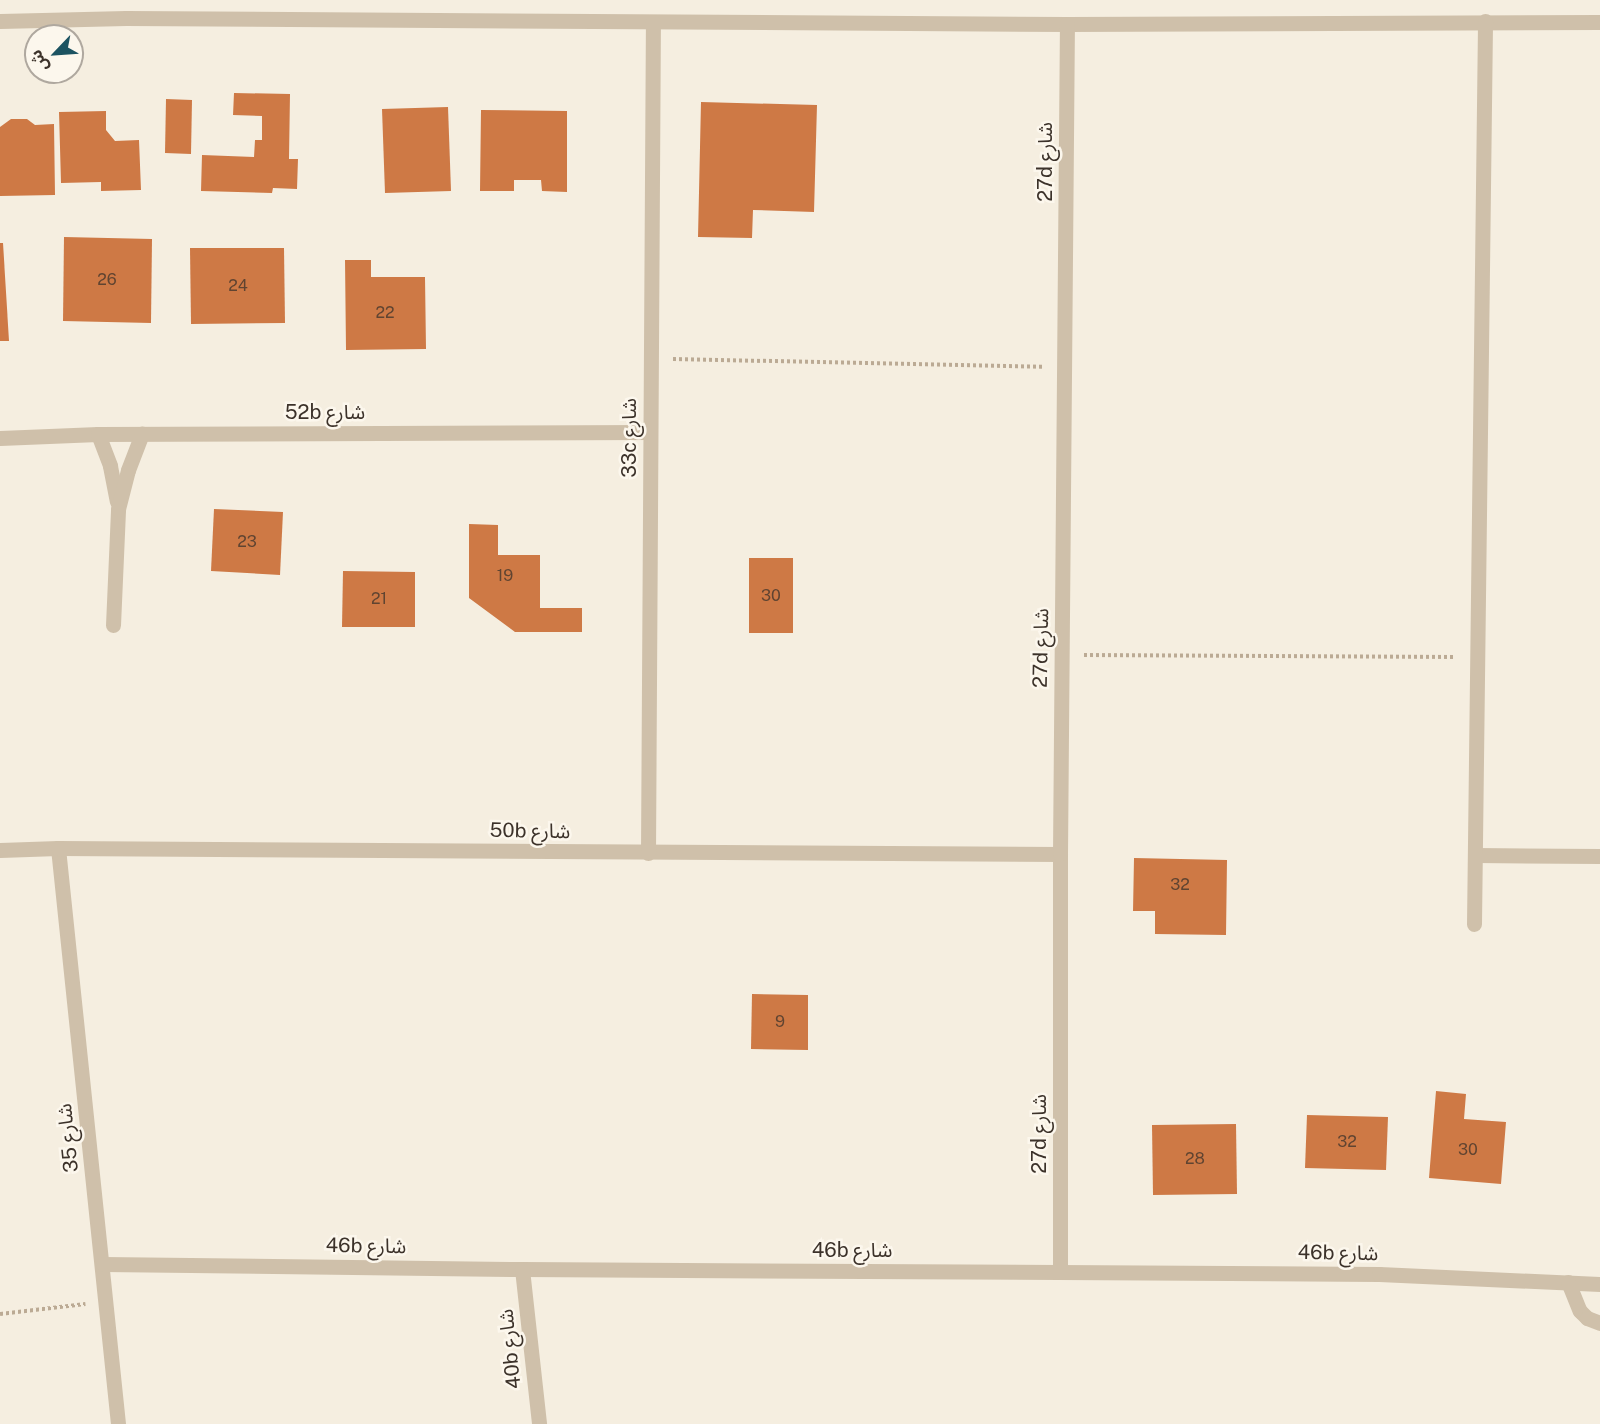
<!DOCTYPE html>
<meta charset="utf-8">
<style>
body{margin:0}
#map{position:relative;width:1600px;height:1424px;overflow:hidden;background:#f5eee0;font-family:"Public Sans","Noto Sans Arabic",sans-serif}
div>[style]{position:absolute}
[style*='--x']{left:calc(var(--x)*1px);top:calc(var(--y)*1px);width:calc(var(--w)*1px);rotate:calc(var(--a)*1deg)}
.building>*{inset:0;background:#ce7945}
.path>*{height:4px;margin-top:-2px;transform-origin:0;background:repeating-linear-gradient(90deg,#bbaa94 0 3px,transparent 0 6px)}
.minor>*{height:15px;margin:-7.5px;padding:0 7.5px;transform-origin:7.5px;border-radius:7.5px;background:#cfc0aa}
span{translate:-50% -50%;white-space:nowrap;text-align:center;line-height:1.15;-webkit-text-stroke:5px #fcf7ed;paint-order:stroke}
.number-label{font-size:16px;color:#604431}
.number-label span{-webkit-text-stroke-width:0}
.street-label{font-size:20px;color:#3c322a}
.north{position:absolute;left:24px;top:24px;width:60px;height:60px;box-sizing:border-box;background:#fcf7ed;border:2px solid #afa89f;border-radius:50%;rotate:245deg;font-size:16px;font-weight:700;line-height:24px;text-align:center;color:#3c322a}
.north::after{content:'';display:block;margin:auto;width:21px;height:27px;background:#1c5361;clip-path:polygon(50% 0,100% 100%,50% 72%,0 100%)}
</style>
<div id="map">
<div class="building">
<i style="clip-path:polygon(234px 93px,290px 94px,289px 159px,298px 159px,297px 189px,273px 188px,272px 193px,201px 191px,202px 155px,254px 157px,255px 140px,262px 140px,262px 116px,233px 115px)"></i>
<i style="clip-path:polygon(166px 99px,192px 100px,191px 154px,165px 153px)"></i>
<i style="clip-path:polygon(701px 102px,817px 105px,814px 212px,753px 210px,752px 238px,698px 237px)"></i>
<i style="clip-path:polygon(448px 107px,451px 191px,385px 193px,382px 109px)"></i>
<i style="clip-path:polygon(481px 110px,567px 111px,567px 192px,542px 191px,541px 180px,514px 180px,514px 191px,480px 191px)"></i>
<i style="clip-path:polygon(106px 111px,106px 130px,115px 141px,139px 140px,141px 190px,101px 191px,101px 182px,61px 183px,59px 112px)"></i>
<i style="clip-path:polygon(11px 119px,27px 119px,35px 125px,54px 124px,55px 195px,0 196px,0 127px)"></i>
<i style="clip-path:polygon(64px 237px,152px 239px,151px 323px,63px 321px)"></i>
<i style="clip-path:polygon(0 243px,3px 243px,9px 341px,0 341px)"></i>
<i style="clip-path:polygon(190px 248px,284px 248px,285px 323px,191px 324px)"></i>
<i style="clip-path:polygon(345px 260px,371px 260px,371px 277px,425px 277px,426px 349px,346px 350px)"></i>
<i style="clip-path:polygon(214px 509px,283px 512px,280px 575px,211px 571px)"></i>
<i style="clip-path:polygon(469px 524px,498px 525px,498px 555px,540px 555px,540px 608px,582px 608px,582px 632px,515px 632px,469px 598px)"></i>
<i style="clip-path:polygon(749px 558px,793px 558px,793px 633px,749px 633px)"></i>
<i style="clip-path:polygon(343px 571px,415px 572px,415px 627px,342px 627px)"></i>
<i style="clip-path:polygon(1134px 858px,1227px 860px,1226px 935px,1155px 934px,1155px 911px,1133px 911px)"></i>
<i style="clip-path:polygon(752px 994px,808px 995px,808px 1050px,751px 1049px)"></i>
<i style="clip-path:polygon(1436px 1091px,1466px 1094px,1464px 1119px,1506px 1122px,1501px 1184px,1429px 1178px)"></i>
<i style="clip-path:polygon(1307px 1115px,1388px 1117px,1386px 1170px,1305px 1168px)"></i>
<i style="clip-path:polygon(1236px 1124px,1237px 1194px,1153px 1195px,1152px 1125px)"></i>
</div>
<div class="path">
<i style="--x:673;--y:359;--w:370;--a:1.2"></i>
<i style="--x:1084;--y:655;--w:371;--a:0.3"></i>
<i style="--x:0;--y:1314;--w:86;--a:-6.7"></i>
</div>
<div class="minor">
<i style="--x:0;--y:21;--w:126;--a:-1.4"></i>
<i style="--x:126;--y:18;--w:941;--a:0.37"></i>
<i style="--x:1067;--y:24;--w:533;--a:-0.21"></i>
<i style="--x:98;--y:434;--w:34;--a:69"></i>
<i style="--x:110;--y:466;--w:36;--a:79"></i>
<i style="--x:0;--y:438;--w:98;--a:-2.3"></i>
<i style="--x:98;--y:434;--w:552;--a:-0.21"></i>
<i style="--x:113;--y:625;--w:116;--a:-87.5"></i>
<i style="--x:118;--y:509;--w:40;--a:-75.6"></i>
<i style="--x:128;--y:470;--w:39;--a:-69"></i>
<i style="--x:58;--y:848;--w:579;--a:84.05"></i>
<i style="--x:0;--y:850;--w:58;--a:-2"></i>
<i style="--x:58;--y:848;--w:1002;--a:0.34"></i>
<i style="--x:648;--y:853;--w:831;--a:-89.66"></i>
<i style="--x:1476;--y:855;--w:124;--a:0.5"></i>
<i style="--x:1474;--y:924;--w:903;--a:-89.3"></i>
<i style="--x:103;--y:1264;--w:419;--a:0.7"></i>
<i style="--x:522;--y:1269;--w:857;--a:0.33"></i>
<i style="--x:1379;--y:1274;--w:221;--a:2.6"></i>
<i style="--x:522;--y:1269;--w:156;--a:83.7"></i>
<i style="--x:1060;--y:1272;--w:418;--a:-90"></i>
<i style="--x:1060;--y:854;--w:830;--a:-89.52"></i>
<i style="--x:1568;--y:1282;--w:31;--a:68"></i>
<i style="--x:1580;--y:1311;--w:10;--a:45"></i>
<i style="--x:1587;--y:1318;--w:14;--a:21"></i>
</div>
<div class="number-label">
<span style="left:107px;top:280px">26</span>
<span style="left:238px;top:286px">24</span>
<span style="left:385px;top:313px">22</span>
<span style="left:247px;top:542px">23</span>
<span style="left:505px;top:576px">19</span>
<span style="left:771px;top:596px">30</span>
<span style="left:379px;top:599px">21</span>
<span style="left:1180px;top:885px">32</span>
<span style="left:780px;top:1022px">9</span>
<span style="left:1347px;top:1142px">32</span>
<span style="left:1468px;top:1150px">30</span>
<span style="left:1195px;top:1159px">28</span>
</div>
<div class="street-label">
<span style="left:1045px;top:162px;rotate:-90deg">27d شارع</span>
<span style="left:325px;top:412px">52b شارع</span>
<span style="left:629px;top:438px;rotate:-90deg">33c شارع</span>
<span style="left:1041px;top:648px;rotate:-89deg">27d شارع</span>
<span style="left:530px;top:831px;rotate:1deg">50b شارع</span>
<span style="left:1039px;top:1134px;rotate:-90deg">27d شارع</span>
<span style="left:68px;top:1138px;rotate:-96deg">شارع 35</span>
<span style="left:366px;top:1246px;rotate:1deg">46b شارع</span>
<span style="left:852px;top:1250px">46b شارع</span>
<span style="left:1338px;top:1253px;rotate:1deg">46b شارع</span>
<span style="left:510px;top:1349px;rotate:-96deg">40b شارع</span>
</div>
<div class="north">ش</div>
</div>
